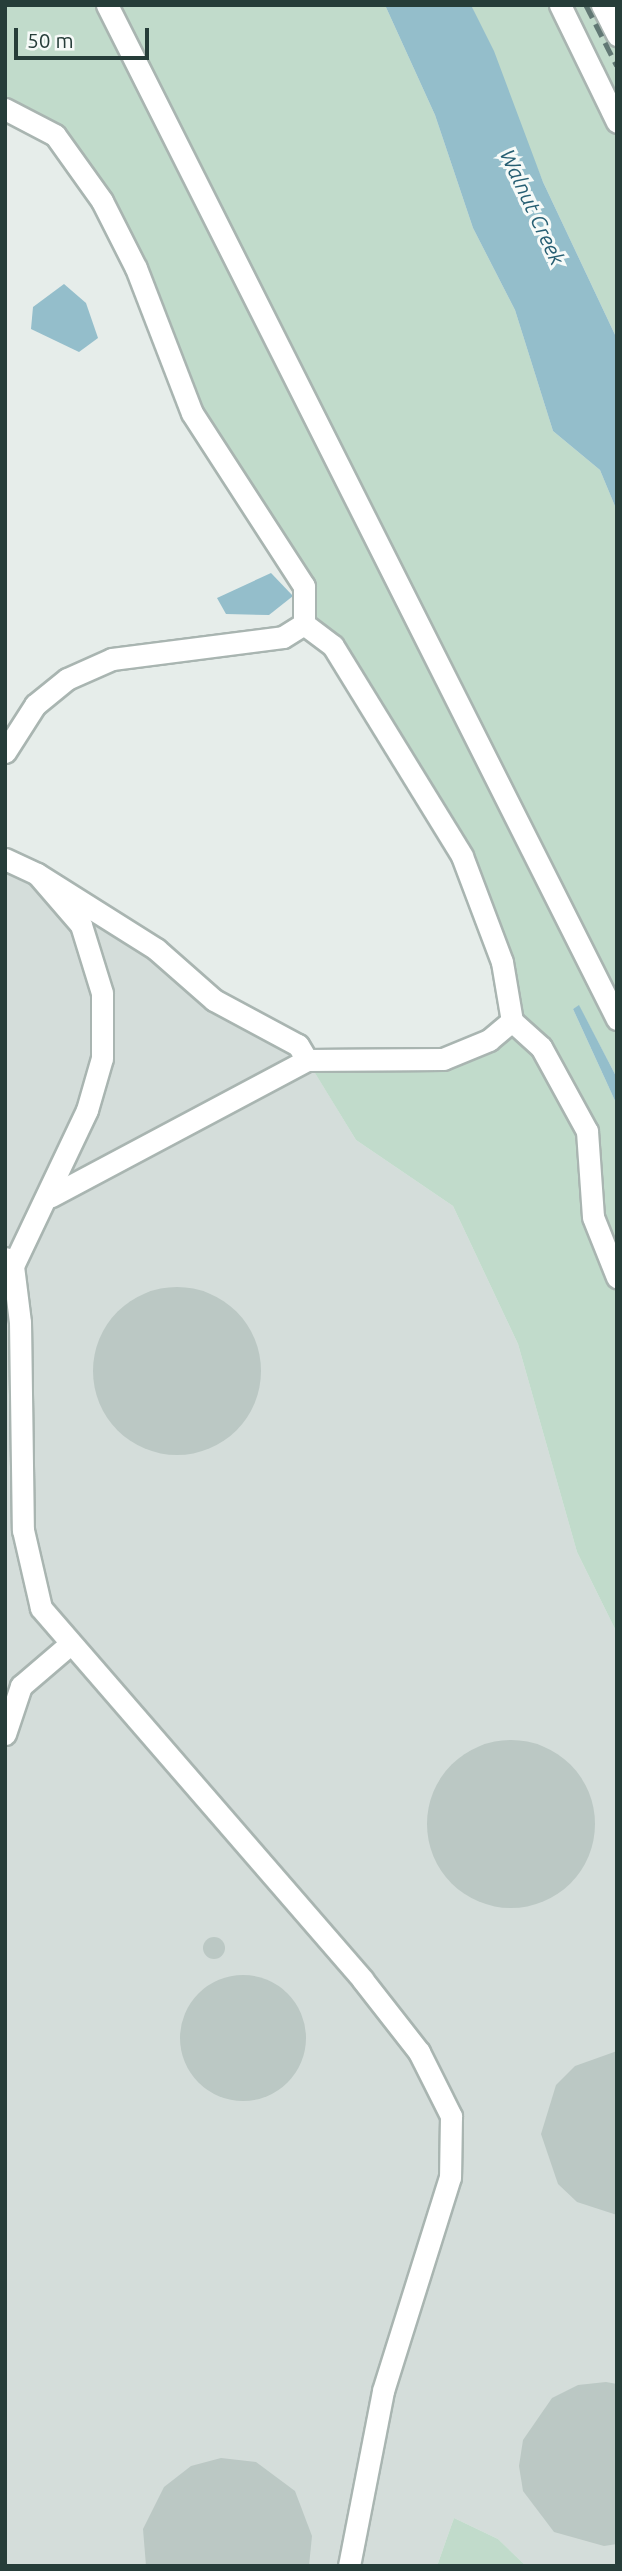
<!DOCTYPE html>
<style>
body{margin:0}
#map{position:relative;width:622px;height:2571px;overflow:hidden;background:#e6edea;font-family:Ubuntu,sans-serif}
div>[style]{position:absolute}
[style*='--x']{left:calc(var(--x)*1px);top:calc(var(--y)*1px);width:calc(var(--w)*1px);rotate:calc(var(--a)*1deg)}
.built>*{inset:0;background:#d4ddda}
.green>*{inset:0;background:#c1dbcb}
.water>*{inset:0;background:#94becb}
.building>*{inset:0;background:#bbc8c4}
.round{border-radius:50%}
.roads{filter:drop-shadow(2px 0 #a9b5b1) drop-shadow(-2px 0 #a9b5b1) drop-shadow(0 2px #a9b5b1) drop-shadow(0 -2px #a9b5b1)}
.minor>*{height:21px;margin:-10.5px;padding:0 10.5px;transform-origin:10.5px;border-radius:10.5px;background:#fff}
.rail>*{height:5px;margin-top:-2.5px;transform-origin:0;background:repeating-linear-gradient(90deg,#617874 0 14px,transparent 0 21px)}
span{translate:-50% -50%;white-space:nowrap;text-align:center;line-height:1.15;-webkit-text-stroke:6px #f6faf8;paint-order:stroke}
.water-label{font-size:21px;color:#275f73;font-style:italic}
.frame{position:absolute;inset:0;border:7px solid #263d39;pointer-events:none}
.scale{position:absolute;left:14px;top:28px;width:135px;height:32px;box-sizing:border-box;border:4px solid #263d39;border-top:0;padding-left:9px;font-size:21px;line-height:24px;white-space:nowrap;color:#263d39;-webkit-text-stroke:5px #f6faf8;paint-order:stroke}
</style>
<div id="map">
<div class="built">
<i style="clip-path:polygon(5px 859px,298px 1045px,356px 1140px,453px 1206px,518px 1344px,577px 1552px,617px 1633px,617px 2566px,526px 2566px,498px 2539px,454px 2518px,437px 2566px,5px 2566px)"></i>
</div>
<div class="green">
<i style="clip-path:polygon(5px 5px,385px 5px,435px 115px,473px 228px,515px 310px,553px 431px,600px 470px,617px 511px,617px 1078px,579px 1006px,573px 1009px,617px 1105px,617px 1633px,577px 1552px,518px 1344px,453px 1206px,356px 1140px,307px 1060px,443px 1059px,512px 1021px,462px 856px,398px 751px,304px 624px,304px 586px,192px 413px,136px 268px,55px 135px,5px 109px)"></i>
<i style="clip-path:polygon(471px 5px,617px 5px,617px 339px,543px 182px)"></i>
<i style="clip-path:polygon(454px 2518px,498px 2539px,526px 2566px,437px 2566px)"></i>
</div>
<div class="water">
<i style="clip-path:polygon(385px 5px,471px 5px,494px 51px,543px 182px,617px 339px,617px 511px,600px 470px,553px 431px,515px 310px,473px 228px,435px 115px)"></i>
<i style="clip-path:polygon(64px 284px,86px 303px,98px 338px,79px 352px,31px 329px,33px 307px)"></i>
<i style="clip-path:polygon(271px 573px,293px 596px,269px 615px,226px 614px,217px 598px)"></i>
<i style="clip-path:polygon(579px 1005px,617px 1078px,617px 1105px,573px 1009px)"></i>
</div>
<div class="building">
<i class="round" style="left:93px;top:1287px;width:168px;height:168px"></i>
<i class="round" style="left:427px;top:1740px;width:168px;height:168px"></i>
<i class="round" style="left:203px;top:1937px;width:22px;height:22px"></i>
<i class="round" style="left:180px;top:1975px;width:126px;height:126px"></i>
<i style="clip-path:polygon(617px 2051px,617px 2215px,577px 2202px,558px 2184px,541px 2134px,556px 2085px,575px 2066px)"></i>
<i style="clip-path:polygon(606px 2382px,617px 2384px,617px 2544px,604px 2546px,554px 2532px,523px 2491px,519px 2466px,523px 2440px,552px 2398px,578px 2385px)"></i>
<i style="clip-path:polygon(221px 2458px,256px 2462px,295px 2491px,312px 2536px,309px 2566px,146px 2566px,143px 2529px,164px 2487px,191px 2466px)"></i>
</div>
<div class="roads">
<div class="minor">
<i style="--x:107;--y:5;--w:1135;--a:63.3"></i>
<i style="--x:560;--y:5;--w:130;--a:64"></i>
<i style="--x:602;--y:5;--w:34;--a:63"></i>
<i style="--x:5;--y:109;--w:56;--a:27.5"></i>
<i style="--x:55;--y:135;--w:81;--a:54.5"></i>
<i style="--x:102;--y:201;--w:75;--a:63.1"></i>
<i style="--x:136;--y:268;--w:155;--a:68.9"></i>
<i style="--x:192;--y:413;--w:206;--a:57.1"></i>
<i style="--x:304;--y:586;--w:38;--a:90"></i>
<i style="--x:304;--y:624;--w:36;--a:37"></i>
<i style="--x:333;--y:646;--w:246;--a:58.4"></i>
<i style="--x:462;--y:856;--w:113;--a:69.3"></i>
<i style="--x:502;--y:962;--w:60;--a:80.4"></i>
<i style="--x:512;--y:1021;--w:39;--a:42"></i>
<i style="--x:541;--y:1047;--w:96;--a:61.3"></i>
<i style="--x:587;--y:1131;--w:86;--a:86"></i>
<i style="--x:593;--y:1217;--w:65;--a:68.2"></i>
<i style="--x:5;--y:752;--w:56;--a:-57.4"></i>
<i style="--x:35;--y:705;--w:41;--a:-39.1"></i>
<i style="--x:67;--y:679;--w:49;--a:-24"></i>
<i style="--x:112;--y:659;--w:172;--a:-7.3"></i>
<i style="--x:283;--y:637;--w:25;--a:-32"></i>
<i style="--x:5;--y:859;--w:35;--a:25"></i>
<i style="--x:37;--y:874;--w:67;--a:49.2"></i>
<i style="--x:81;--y:925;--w:71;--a:72.8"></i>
<i style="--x:102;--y:993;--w:65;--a:90"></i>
<i style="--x:102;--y:1058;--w:54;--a:106.1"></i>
<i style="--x:87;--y:1110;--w:173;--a:115.4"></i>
<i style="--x:37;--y:874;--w:141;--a:32.2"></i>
<i style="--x:156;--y:949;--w:77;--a:41.3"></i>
<i style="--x:214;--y:1000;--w:95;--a:28.2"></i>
<i style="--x:298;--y:1045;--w:17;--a:59"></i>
<i style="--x:307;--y:1060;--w:290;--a:152"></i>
<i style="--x:307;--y:1060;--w:136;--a:-0.4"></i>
<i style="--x:443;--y:1059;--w:50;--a:-22.4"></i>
<i style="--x:489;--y:1040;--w:30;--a:-40"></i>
<i style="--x:5;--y:1258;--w:11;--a:45"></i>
<i style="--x:13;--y:1266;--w:56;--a:82.9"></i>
<i style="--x:20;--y:1322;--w:208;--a:89.2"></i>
<i style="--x:23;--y:1530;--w:80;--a:77"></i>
<i style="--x:41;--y:1608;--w:491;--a:49.1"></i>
<i style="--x:362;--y:1979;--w:93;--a:52"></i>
<i style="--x:419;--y:2052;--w:72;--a:63.4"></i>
<i style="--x:451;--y:2116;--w:61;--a:90.9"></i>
<i style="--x:450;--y:2177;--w:224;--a:107.4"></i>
<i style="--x:383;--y:2391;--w:178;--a:101"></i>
<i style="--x:5;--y:1734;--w:51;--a:-71.6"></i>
<i style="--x:21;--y:1686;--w:65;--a:-40.6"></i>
</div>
</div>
<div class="rail">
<i style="--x:586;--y:5;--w:68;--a:63.1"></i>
</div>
<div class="water-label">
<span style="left:533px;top:207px;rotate:65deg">Walnut Creek</span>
</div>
<div class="frame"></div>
<div class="scale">50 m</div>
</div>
